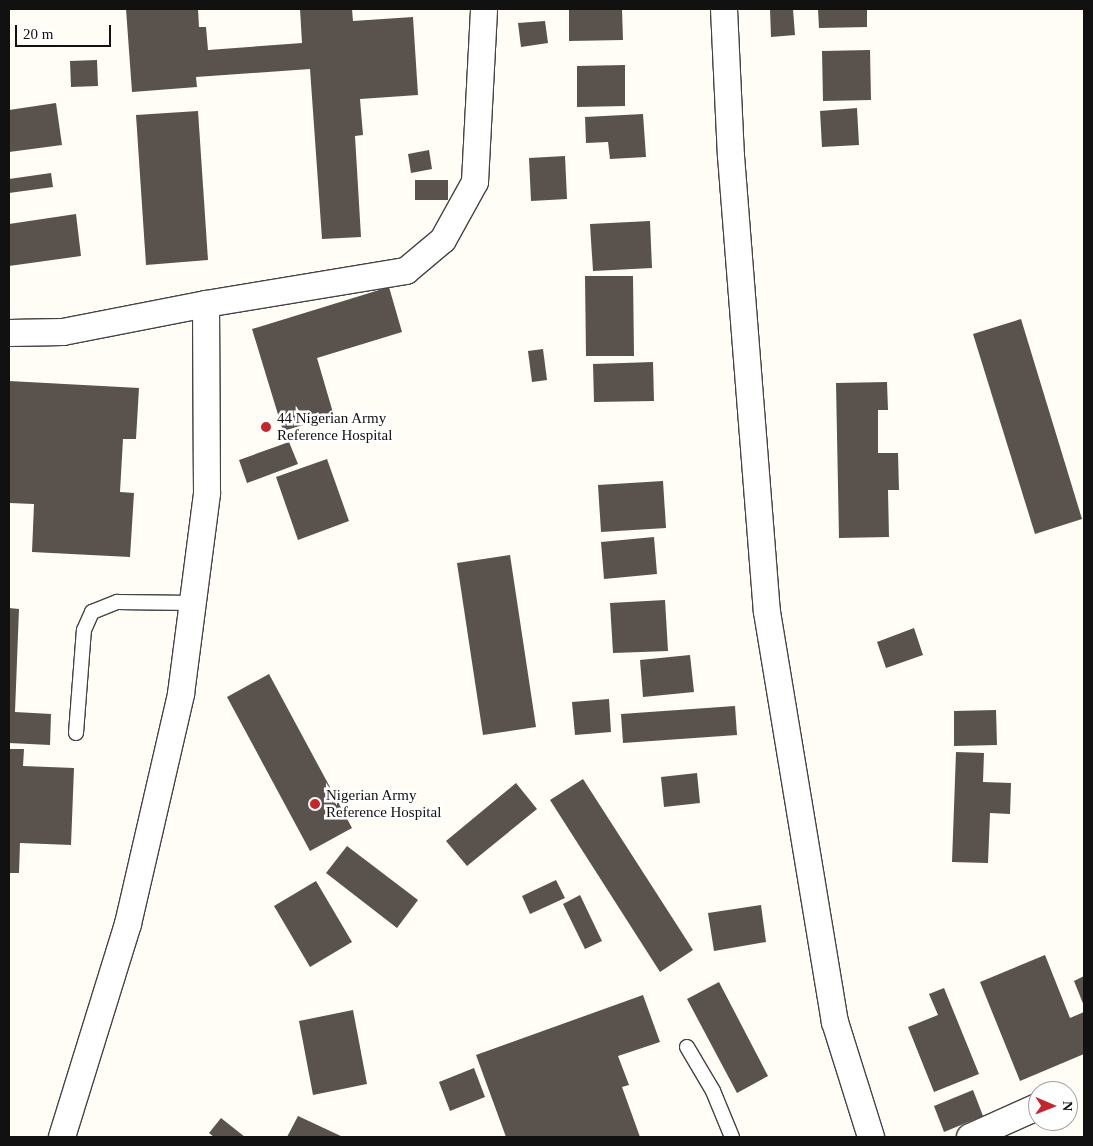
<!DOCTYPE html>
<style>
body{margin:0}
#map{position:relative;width:1093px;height:1146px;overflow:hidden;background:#fffdf5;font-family:"Times New Roman",serif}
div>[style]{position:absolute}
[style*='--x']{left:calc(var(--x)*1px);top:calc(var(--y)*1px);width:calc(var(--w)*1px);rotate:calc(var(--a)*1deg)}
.building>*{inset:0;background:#5a524d}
.roads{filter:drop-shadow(1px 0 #444) drop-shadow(-1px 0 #444) drop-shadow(0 1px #444) drop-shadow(0 -1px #444)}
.lane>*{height:14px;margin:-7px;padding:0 7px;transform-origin:7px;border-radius:7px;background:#fff}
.street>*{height:26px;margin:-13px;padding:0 13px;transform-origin:13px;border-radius:13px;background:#fff}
.dots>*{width:14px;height:14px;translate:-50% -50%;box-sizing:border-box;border:2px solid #fff;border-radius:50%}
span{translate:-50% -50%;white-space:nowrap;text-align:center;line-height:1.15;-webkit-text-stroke:5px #fff;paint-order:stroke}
.poi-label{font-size:15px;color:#111}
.left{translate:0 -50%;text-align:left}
.frame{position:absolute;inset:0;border:10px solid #111;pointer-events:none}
.north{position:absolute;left:1028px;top:1081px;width:50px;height:50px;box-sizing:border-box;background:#fff;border:1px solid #a0a0a0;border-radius:50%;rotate:91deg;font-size:14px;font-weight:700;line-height:20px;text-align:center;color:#111}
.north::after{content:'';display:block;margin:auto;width:18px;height:22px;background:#c4262e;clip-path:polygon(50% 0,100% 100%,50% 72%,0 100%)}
.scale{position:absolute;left:15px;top:25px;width:96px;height:22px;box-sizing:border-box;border:2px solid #111;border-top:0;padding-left:6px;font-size:15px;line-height:18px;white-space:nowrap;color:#111;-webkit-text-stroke:4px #fff;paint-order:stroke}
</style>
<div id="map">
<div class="building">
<i style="clip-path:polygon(126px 9px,198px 9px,199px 27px,206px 27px,208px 50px,302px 43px,300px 9px,352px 9px,353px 21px,413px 17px,418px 95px,360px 99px,363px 135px,355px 136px,361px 237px,322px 239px,310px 69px,196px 77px,197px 87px,132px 92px)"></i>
<i style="clip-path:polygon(569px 9px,622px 9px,623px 40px,569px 41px)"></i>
<i style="clip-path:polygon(770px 9px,793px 9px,795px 35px,771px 37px)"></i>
<i style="clip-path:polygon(818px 9px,867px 9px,867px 27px,819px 28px)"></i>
<i style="clip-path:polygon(545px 21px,548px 43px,521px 47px,518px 23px)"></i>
<i style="clip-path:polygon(870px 50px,871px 100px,823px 101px,822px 51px)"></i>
<i style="clip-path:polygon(97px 60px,98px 86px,71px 87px,70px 61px)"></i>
<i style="clip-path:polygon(625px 65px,625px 106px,577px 107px,577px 66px)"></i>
<i style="clip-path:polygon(56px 103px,62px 145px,9px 152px,9px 110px)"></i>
<i style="clip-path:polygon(857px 108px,859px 145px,822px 147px,820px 111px)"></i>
<i style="clip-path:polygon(198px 111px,208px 260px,146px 265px,136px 115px)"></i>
<i style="clip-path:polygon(643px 114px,646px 157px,610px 159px,608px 142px,586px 143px,585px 117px)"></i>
<i style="clip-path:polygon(429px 150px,432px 169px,411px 173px,408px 154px)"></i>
<i style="clip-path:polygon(565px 156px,567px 199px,531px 201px,529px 158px)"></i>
<i style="clip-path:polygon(51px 173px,53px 187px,9px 193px,9px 179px)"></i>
<i style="clip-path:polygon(415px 180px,448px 180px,448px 200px,415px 200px)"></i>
<i style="clip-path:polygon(76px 214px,81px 256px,9px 266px,9px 224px)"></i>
<i style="clip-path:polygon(650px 221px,652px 268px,593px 271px,590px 224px)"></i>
<i style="clip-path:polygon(585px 276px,633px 276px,634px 356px,586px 356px)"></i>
<i style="clip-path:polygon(389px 287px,402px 332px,317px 358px,334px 416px,283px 431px,252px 329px)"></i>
<i style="clip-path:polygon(1021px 319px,1082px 519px,1035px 534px,973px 334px)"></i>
<i style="clip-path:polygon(543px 349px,547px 380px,532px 382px,528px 351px)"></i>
<i style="clip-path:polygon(653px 362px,654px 401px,594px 402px,593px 364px)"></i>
<i style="clip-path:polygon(9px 381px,139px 388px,136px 439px,123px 439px,120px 492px,134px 493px,130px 557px,32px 552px,34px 504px,9px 503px)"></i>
<i style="clip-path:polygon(887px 382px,888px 410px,878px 410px,878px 453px,898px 453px,899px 490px,888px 490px,889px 537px,839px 538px,836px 383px)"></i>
<i style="clip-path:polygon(289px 442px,298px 464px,247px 483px,239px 460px)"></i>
<i style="clip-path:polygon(327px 459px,349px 521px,298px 540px,276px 477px)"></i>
<i style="clip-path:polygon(663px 481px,666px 528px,601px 532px,598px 485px)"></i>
<i style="clip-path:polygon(654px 537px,657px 574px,604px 579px,601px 542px)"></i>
<i style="clip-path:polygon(510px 555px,536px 727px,483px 735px,457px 563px)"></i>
<i style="clip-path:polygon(665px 600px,668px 651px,613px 653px,610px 603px)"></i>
<i style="clip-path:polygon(9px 608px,19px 609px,15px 712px,51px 714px,50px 745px,9px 743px)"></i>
<i style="clip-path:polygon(914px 628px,923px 655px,886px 668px,877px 642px)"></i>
<i style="clip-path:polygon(690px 655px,694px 692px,643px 697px,640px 660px)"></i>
<i style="clip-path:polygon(269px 674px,352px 828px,310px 851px,227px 697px)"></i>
<i style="clip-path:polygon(609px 699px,611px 732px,575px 735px,572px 702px)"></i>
<i style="clip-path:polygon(735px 706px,737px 735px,623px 743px,621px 714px)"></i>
<i style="clip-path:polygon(996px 710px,997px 745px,954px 746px,954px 711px)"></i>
<i style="clip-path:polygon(9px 749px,24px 749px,23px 766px,74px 768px,71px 845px,20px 843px,19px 873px,9px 873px)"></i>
<i style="clip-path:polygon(956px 752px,984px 753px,983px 782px,1011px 783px,1010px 814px,990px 813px,988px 863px,952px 862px)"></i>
<i style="clip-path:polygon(697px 773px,700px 803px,664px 807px,661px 777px)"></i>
<i style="clip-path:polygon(583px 779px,693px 950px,660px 972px,550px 800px)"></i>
<i style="clip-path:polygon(516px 783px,537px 809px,467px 866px,446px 841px)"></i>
<i style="clip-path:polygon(347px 846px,418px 900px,397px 928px,326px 873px)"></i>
<i style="clip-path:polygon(556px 880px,565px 898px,530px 914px,522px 896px)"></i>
<i style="clip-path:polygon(316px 881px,352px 942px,310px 967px,274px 906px)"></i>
<i style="clip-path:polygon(580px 895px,602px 941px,585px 949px,563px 904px)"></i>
<i style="clip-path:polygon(761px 905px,766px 942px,714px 951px,708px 913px)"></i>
<i style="clip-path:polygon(1045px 955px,1070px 1018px,1084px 1012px,1084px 1054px,1020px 1081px,980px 982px)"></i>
<i style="clip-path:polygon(1084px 976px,1084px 1006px,1074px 981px)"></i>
<i style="clip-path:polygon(719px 982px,768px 1076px,737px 1093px,687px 999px)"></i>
<i style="clip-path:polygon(944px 988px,979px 1074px,934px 1092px,908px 1027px,938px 1015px,929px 994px)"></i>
<i style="clip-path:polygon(643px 995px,660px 1042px,618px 1056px,629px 1085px,622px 1087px,640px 1137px,506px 1137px,476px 1055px)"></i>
<i style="clip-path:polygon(353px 1010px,367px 1084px,313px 1095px,299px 1021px)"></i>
<i style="clip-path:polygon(474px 1068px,485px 1097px,450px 1111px,439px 1082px)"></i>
<i style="clip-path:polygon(973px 1090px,983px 1116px,944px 1132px,934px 1106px)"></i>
<i style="clip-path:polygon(298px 1116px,343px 1137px,287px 1137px)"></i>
<i style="clip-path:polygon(221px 1118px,245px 1137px,214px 1137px,209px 1133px)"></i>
</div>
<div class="roads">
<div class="lane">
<i style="--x:76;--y:733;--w:103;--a:-85.6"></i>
<i style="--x:84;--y:630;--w:20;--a:-66"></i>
<i style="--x:92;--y:612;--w:27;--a:-22"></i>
<i style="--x:117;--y:602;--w:76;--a:0.8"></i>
<i style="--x:687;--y:1047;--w:51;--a:59.4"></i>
<i style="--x:713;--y:1091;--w:50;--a:67.6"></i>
</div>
<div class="street">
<i style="--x:724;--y:9;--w:147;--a:87.3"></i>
<i style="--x:731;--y:156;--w:457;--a:85.5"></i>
<i style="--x:767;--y:612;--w:416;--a:80.6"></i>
<i style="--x:835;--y:1022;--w:121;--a:72.6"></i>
<i style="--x:9;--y:333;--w:54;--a:-1.1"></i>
<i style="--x:63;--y:332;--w:146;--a:-11.1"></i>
<i style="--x:206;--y:304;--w:203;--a:-9.4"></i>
<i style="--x:406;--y:271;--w:48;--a:-40"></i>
<i style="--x:443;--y:240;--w:66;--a:-61.1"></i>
<i style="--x:475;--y:182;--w:173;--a:-87"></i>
<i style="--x:62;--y:1137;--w:223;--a:-72.8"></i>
<i style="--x:128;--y:924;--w:236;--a:-77"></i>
<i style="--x:181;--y:694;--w:203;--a:-82.6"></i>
<i style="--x:207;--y:493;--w:189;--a:-90.3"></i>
<i style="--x:970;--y:1137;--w:73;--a:-24.1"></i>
</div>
</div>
<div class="dots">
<i style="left:266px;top:427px;background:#c4262e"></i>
<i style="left:315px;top:804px;background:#c4262e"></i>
</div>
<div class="poi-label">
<span class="left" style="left:277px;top:427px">44 Nigerian Army<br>Reference Hospital</span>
<span class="left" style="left:326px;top:804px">Nigerian Army<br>Reference Hospital</span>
</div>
<div class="frame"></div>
<div class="north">N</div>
<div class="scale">20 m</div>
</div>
